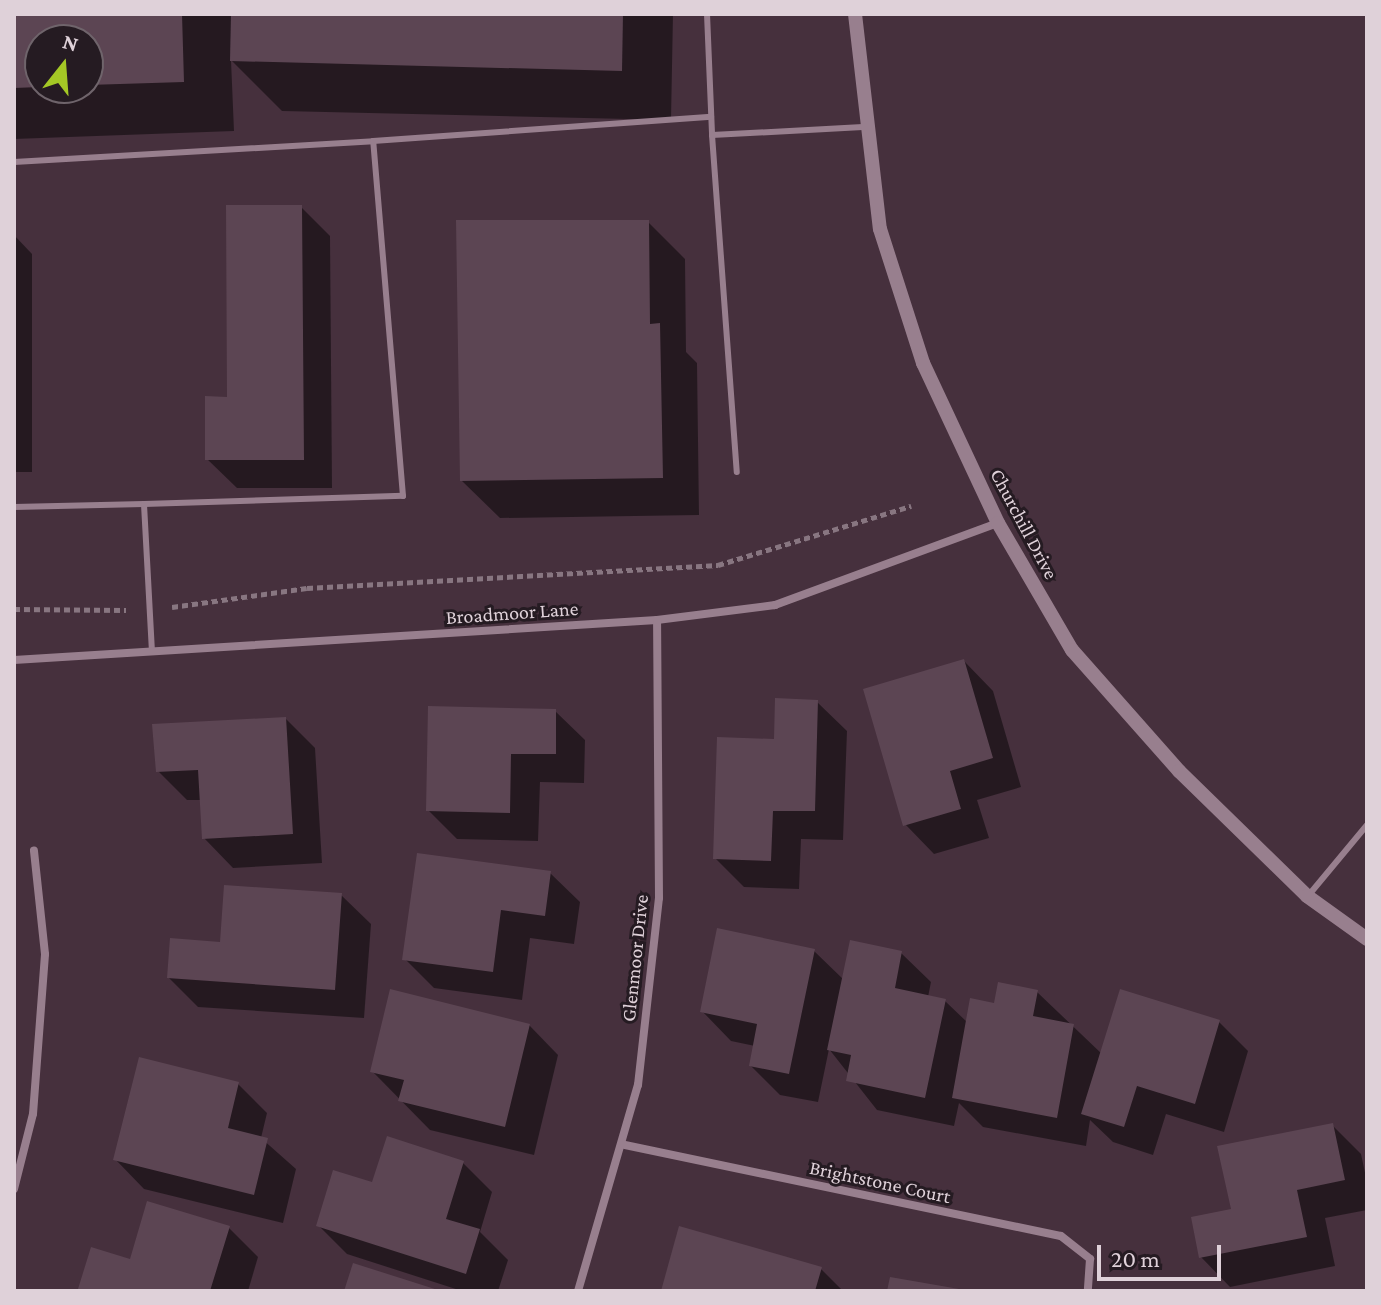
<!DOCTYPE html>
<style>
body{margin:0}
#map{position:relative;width:1381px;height:1305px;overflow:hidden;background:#46303d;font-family:"Crimson Pro",serif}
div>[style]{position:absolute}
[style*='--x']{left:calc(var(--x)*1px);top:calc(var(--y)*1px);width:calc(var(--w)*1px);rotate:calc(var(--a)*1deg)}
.shadow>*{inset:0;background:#0007}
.building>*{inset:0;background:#5c4553}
.path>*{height:5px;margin-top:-2.5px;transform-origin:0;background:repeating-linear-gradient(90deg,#887681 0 6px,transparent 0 10px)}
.service>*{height:6px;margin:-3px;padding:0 3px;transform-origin:3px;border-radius:3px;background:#987f8e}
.minor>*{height:8px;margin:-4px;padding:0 4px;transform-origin:4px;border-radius:4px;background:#987f8e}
.tertiary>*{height:14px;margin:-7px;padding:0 7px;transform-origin:7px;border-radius:7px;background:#987f8e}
span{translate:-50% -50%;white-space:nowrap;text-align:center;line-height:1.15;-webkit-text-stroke:6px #251b22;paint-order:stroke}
.street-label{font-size:20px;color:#dfd1d9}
.frame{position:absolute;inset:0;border:16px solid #dfd1d9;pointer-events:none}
.north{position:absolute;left:24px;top:24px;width:80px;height:80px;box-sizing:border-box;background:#251b22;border:2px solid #6f646b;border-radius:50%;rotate:17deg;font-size:22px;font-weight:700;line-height:32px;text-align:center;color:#dfd1d9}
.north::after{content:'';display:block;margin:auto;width:28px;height:36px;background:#a4c825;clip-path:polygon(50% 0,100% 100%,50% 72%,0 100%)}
.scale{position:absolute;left:1097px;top:1245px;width:124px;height:36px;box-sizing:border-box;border:4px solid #dfd1d9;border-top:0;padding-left:10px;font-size:24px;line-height:28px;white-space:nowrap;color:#dfd1d9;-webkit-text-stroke:6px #251b22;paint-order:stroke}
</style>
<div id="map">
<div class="shadow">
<i style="clip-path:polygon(evenodd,14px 14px,673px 14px,671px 120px,282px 111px,231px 60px,234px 131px,14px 139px,14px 14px,40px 40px,88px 40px,88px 88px,40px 88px,40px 40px)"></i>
<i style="clip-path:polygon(301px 207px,330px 236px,332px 488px,237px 488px,207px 459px)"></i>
<i style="clip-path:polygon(648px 222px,685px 259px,686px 352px,697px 363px,699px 515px,500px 518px,462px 481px)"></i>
<i style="clip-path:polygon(14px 235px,32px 254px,32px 472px,14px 472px)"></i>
<i style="clip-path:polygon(964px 661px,993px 691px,1021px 787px,977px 800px,989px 838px,934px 854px,905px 824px)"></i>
<i style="clip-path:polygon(817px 702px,847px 731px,843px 840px,801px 839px,799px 889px,744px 887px,715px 858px,776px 741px)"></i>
<i style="clip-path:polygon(555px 711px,585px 740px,584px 783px,540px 782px,538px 841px,457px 839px,428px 810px)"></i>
<i style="clip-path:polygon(286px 719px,315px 748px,322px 863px,233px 868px,204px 838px,202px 800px,187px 800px,158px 771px)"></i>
<i style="clip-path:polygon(550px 873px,580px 902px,574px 944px,530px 938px,522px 1000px,434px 988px,405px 959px)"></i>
<i style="clip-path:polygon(341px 895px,371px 924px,364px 1018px,198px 1007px,169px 978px,222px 944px)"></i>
<i style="clip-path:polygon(814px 951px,844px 980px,901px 953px,931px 982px,928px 997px,945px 1001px,968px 1023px,1037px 992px,1102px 1054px,1219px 1022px,1248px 1051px,1224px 1132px,1166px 1114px,1153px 1155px,1113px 1142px,1090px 1120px,1086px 1146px,983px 1127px,959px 1103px,954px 1126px,877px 1110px,829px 1049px,818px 1102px,780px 1095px,751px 1066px,755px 1046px,731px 1041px,702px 1011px)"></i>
<i style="clip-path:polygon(529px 1025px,558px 1055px,534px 1155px,430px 1130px,373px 1072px)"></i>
<i style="clip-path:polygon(238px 1084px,267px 1113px,261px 1138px,296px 1169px,283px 1223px,144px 1189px,115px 1159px)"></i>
<i style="clip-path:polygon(1332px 1125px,1361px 1154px,1367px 1182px,1367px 1210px,1325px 1218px,1335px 1266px,1230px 1287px,1201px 1257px)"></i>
<i style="clip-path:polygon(463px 1163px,492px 1192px,480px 1232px,508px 1260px,498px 1291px,462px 1291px,347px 1254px,318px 1225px,373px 1184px)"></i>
<i style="clip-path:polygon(229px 1228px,258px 1257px,248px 1291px,81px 1289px,131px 1261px)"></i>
<i style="clip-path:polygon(821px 1269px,843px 1291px,663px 1291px)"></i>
</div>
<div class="building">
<i style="clip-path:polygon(14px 14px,182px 14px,184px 82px,88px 85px,88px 40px,40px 40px,40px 87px,14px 88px)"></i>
<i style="clip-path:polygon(231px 14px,623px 14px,622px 71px,230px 61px)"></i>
<i style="clip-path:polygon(226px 205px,302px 205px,304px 460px,205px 460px,205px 396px,227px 397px)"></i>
<i style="clip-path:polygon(456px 220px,649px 220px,650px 324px,660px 323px,663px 478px,460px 481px)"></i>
<i style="clip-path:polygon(964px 659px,993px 758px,950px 771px,961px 809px,903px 826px,863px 689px)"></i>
<i style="clip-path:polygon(775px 698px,818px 700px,815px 811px,773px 811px,771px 861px,713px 859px,717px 737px,774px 739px)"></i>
<i style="clip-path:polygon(428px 706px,556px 709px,556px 754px,511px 754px,510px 813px,426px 811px)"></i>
<i style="clip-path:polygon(286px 717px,293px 834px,202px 839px,198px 770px,156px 772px,152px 724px)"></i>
<i style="clip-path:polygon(417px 853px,551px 871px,545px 916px,501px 910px,493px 972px,402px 960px)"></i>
<i style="clip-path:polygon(224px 885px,342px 893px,335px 990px,167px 978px,170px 938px,220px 942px)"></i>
<i style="clip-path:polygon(717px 928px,815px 949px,789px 1074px,749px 1066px,757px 1024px,700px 1012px)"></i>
<i style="clip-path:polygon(850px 940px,902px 951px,895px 988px,946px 999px,925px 1098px,846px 1081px,851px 1055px,827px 1050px)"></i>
<i style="clip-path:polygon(998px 982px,1038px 990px,1033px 1016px,1074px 1024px,1057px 1118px,952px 1098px,970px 998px,994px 1003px)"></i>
<i style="clip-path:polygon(390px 989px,530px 1024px,505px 1127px,398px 1101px,404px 1080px,370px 1072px)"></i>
<i style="clip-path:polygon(1120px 989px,1220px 1020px,1195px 1104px,1137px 1086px,1124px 1127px,1081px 1114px)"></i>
<i style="clip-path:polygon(139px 1057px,239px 1082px,228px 1128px,268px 1138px,254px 1195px,113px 1160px)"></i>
<i style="clip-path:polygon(1333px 1123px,1345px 1180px,1297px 1190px,1307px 1237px,1199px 1258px,1191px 1217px,1231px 1209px,1217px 1146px)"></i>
<i style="clip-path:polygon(387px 1136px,464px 1161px,446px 1219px,480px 1229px,466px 1274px,316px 1226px,333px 1170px,372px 1182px)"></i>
<i style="clip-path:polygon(147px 1201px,230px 1226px,210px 1291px,78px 1289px,91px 1247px,130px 1259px)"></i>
<i style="clip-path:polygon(679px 1226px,822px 1267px,815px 1291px,661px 1291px)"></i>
<i style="clip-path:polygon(353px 1263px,438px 1290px,438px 1291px,344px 1291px)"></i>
<i style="clip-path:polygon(890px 1277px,959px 1289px,959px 1291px,887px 1291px)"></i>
</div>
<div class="path">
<i style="--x:172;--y:607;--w:136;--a:-8"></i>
<i style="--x:307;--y:588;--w:412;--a:-3.2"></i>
<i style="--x:718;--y:565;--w:202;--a:-17"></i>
<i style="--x:14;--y:609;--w:112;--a:0.5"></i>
</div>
<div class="service">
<i style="--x:707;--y:14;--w:121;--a:87.6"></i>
<i style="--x:712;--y:135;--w:151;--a:-3"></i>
<i style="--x:712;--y:135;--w:338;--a:85.8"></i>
<i style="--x:14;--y:162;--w:360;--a:-3.3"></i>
<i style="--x:14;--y:507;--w:130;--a:-1.3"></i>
<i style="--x:152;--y:652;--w:148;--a:-93.1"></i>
<i style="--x:144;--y:504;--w:259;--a:-1.8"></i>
<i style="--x:403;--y:496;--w:356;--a:-94.8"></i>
<i style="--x:373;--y:141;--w:339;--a:-4.1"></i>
<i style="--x:1308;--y:896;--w:92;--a:-50.3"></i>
</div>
<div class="minor">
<i style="--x:14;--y:660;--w:644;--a:-3.56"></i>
<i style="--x:657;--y:620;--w:119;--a:-7.2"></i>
<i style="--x:775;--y:605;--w:238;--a:-20.2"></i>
<i style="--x:625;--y:1145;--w:445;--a:11.8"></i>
<i style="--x:1061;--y:1236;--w:37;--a:38"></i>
<i style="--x:1090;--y:1259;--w:32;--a:94"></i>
<i style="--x:14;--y:1189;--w:77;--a:-75.8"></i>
<i style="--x:33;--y:1114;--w:160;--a:-85.7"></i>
<i style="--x:45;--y:954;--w:104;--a:-96.1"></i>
<i style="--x:578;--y:1291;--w:215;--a:-73.8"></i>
<i style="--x:638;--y:1085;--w:188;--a:-83.6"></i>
<i style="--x:659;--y:898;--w:278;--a:-90.4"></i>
</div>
<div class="tertiary">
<i style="--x:855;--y:14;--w:216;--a:83.4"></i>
<i style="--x:880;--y:229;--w:141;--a:72.2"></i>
<i style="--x:923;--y:363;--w:177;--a:64.9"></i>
<i style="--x:998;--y:523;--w:147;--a:59.8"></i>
<i style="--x:1072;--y:650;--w:162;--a:48.5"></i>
<i style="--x:1179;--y:771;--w:179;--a:44.3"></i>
<i style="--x:1307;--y:896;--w:74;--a:35.6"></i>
</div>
<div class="street-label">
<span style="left:1024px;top:524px;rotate:62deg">Churchill Drive</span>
<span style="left:512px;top:613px;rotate:-4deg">Broadmoor Lane</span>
<span style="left:635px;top:958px;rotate:-84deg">Glenmoor Drive</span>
<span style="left:880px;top:1182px;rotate:12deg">Brightstone Court</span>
</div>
<div class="frame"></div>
<div class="north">N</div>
<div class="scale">20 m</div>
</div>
